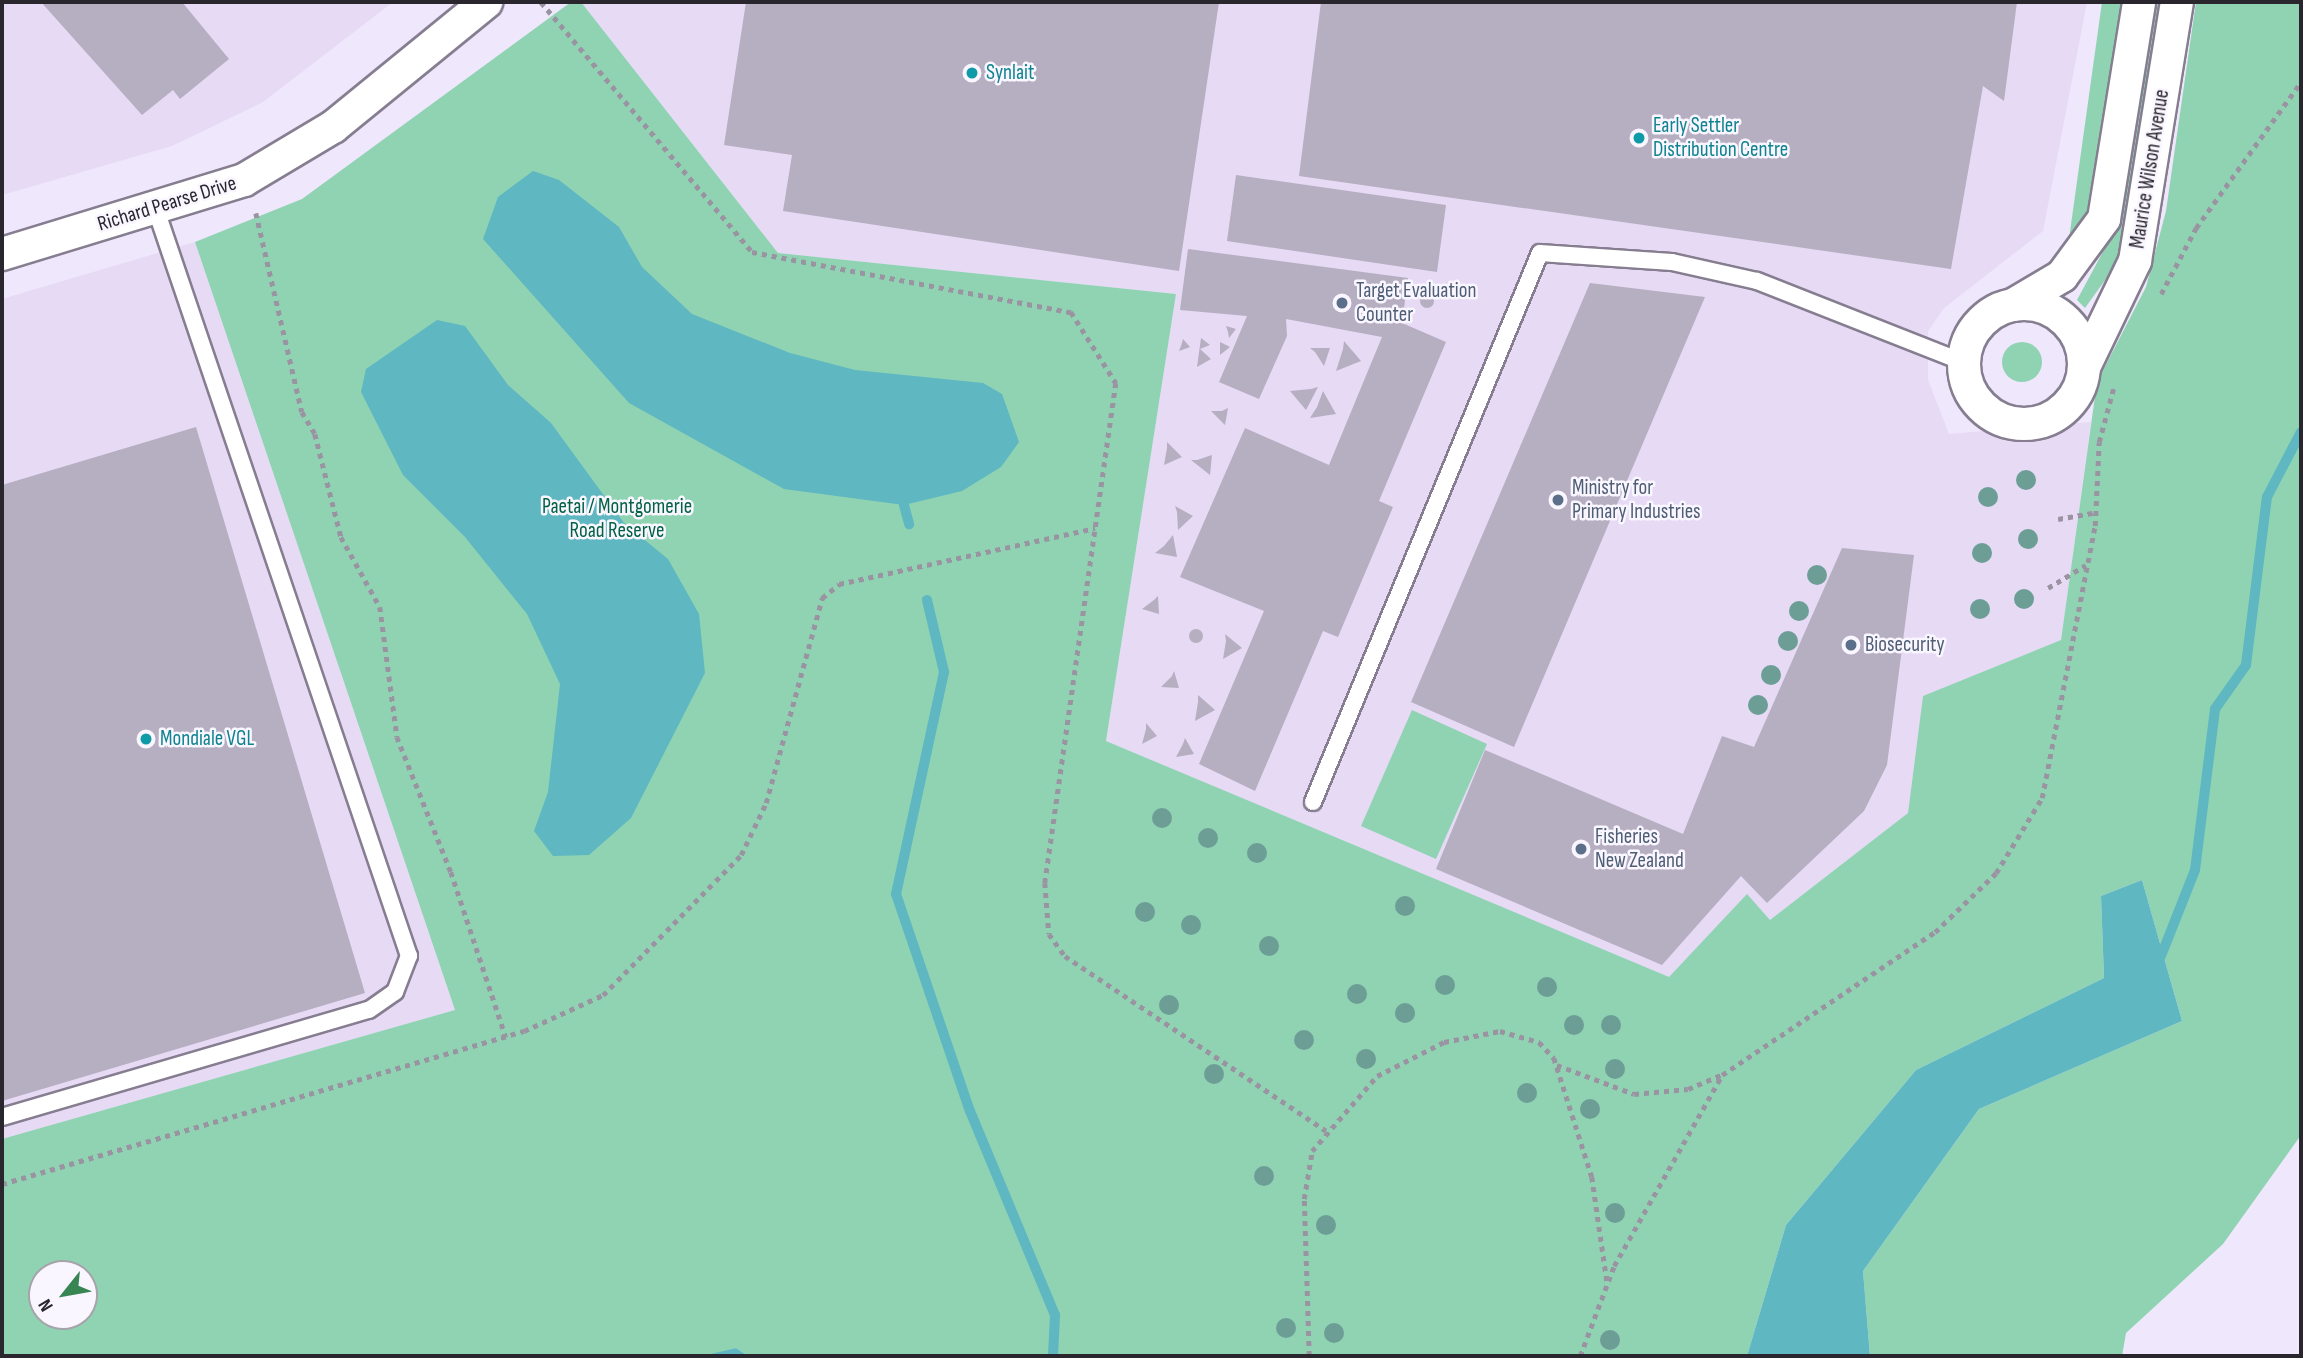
<!DOCTYPE html>
<style>
body{margin:0}
#map{position:relative;width:2303px;height:1358px;overflow:hidden;background:#efe7fb;font-family:"Sofia Sans Condensed",sans-serif}
div>[style]{position:absolute}
[style*='--x']{left:calc(var(--x)*1px);top:calc(var(--y)*1px);width:calc(var(--w)*1px);rotate:calc(var(--a)*1deg)}
.built>*{inset:0;background:#e6daf5}
.green>*{inset:0;background:#8fd3b3}
.round{border-radius:50%}
.water>*{inset:0;background:#5eb7c1}
.stream>*{height:10px;margin:-5px;padding:0 5px;transform-origin:5px;border-radius:5px;background:#5eb7c1}
.building>*{inset:0;background:#b6aec1}
.path>*{height:4.5px;margin-top:-2.25px;transform-origin:0;background:repeating-linear-gradient(90deg,#9a94a2 0 5px,transparent 0 10px)}
.roads{filter:drop-shadow(2px 0 #867e90) drop-shadow(-2px 0 #867e90) drop-shadow(0 2px #867e90) drop-shadow(0 -2px #867e90)}
.service>*{height:16px;margin:-8px;padding:0 8px;transform-origin:8px;border-radius:8px;background:#fff}
.minor>*{height:32px;margin:-16px;padding:0 16px;transform-origin:16px;border-radius:16px;background:#fff}
.minor>.ring{margin:-16px;padding:0;box-sizing:content-box;background:none;border:32px solid #fff;border-radius:50%}
.trees>*{width:20px;height:20px;margin:-10px;border-radius:50%;background:#6d9e96}
.dots>*{width:19px;height:19px;translate:-50% -50%;box-sizing:border-box;border:4px solid #faf6ff;border-radius:50%}
span{translate:-50% -50%;white-space:nowrap;text-align:center;line-height:1.15;-webkit-text-stroke:5px #faf6ff;paint-order:stroke}
.culture-label{font-size:21px;color:#0d838f}
.left{translate:0 -50%;text-align:left}
.street-label{font-size:21px;color:#29262e}
.service-label{font-size:21px;color:#4e5e75}
.park-label{font-size:21px;color:#036244}
.frame{position:absolute;inset:0;border:4px solid #29262e;pointer-events:none}
.north{position:absolute;left:28px;top:1260px;width:70px;height:70px;box-sizing:border-box;background:#faf6ff;border:2px solid #a6a3ab;border-radius:50%;rotate:239deg;font-size:19px;font-weight:700;line-height:28px;text-align:center;color:#29262e}
.north::after{content:'';display:block;margin:auto;width:24px;height:32px;background:#388554;clip-path:polygon(50% 0,100% 100%,50% 72%,0 100%)}
</style>
<div id="map">
<div class="built">
<i style="clip-path:polygon(2px 2px,393px 2px,263px 102px,172px 146px,2px 195px)"></i>
<i style="clip-path:polygon(581px 2px,2087px 2px,2043px 231px,1944px 308px,1928px 331px,1928px 380px,1949px 434px,2091px 422px,2061px 640px,1923px 696px,1908px 813px,1770px 920px,1747px 895px,1669px 978px,1106px 741px,1176px 294px,778px 253px)"></i>
<i style="clip-path:polygon(195px 242px,455px 1010px,2px 1139px,2px 299px)"></i>
</div>
<div class="green">
<i style="clip-path:polygon(evenodd,571px 2px,581px 2px,778px 253px,1176px 294px,1106px 741px,1669px 977px,1747px 894px,1770px 920px,1908px 813px,1923px 696px,2061px 640px,2097px 382px,2146px 287px,2166px 211px,2196px 2px,2301px 2px,2301px 1135px,2223px 1244px,2126px 1333px,2122px 1356px,1870px 1356px,1863px 1271px,1979px 1109px,2182px 1021px,2142px 880px,2101px 896px,2104px 978px,1916px 1070px,1786px 1225px,1747px 1356px,748px 1356px,736px 1348px,707px 1356px,2px 1356px,2px 1139px,455px 1010px,195px 242px,302px 199px,571px 2px,42px 1274px,84px 1274px,84px 1316px,42px 1316px,42px 1274px)"></i>
<i style="clip-path:polygon(2102px 2px,2129px 2px,2096px 196px,2068px 246px)"></i>
<i style="clip-path:polygon(2152px 2px,2166px 2px,2121px 258px,2085px 308px,2077px 300px,2120px 220px)"></i>
<i class="round" style="left:2002px;top:342px;width:40px;height:40px"></i>
<i style="clip-path:polygon(1412px 710px,1487px 744px,1436px 859px,1361px 826px)"></i>
</div>
<div class="water">
<i style="clip-path:polygon(533px 171px,559px 180px,619px 227px,642px 267px,692px 314px,790px 353px,855px 370px,983px 383px,1002px 394px,1019px 442px,1001px 467px,962px 491px,904px 505px,784px 489px,629px 403px,483px 239px,498px 197px)"></i>
<i style="clip-path:polygon(437px 320px,465px 326px,508px 385px,551px 423px,624px 523px,668px 559px,699px 614px,705px 673px,631px 818px,589px 855px,553px 856px,534px 831px,548px 792px,560px 684px,527px 614px,465px 537px,403px 475px,361px 392px,366px 369px)"></i>
<i style="clip-path:polygon(2142px 880px,2182px 1021px,1979px 1109px,1863px 1271px,1870px 1356px,1747px 1356px,1786px 1225px,1916px 1070px,2104px 978px,2101px 896px)"></i>
<i style="clip-path:polygon(736px 1348px,748px 1356px,707px 1356px,711px 1354px)"></i>
</div>
<div class="stream">
<i style="--x:904;--y:505;--w:20;--a:75"></i>
<i style="--x:927;--y:600;--w:74;--a:76.7"></i>
<i style="--x:944;--y:672;--w:227;--a:102.2"></i>
<i style="--x:896;--y:894;--w:229;--a:71.2"></i>
<i style="--x:970;--y:1111;--w:221;--a:67.4"></i>
<i style="--x:1055;--y:1315;--w:41;--a:92.8"></i>
<i style="--x:2161;--y:956;--w:92;--a:-68.4"></i>
<i style="--x:2195;--y:870;--w:162;--a:-82.9"></i>
<i style="--x:2215;--y:709;--w:54;--a:-54.8"></i>
<i style="--x:2246;--y:665;--w:169;--a:-82.9"></i>
<i style="--x:2267;--y:497;--w:73;--a:-62.4"></i>
</div>
<div class="building">
<i style="clip-path:polygon(41px 2px,182px 2px,229px 59px,180px 99px,173px 90px,142px 115px)"></i>
<i style="clip-path:polygon(746px 2px,1219px 2px,1179px 271px,783px 211px,792px 155px,724px 145px)"></i>
<i style="clip-path:polygon(1321px 2px,2017px 2px,2004px 101px,1983px 86px,1951px 269px,1299px 176px)"></i>
<i style="clip-path:polygon(1236px 175px,1446px 205px,1437px 272px,1227px 241px)"></i>
<i style="clip-path:polygon(1188px 249px,1408px 278px,1402px 323px,1446px 342px,1379px 501px,1393px 507px,1338px 637px,1323px 631px,1255px 791px,1199px 764px,1264px 611px,1180px 577px,1245px 428px,1329px 465px,1382px 337px,1286px 319px,1287px 336px,1259px 399px,1219px 382px,1247px 316px,1180px 310px)"></i>
<i style="clip-path:polygon(1590px 283px,1705px 297px,1514px 747px,1411px 702px)"></i>
<i class="round" style="left:1420px;top:294px;width:14px;height:14px"></i>
<i style="clip-path:polygon(1226px 326px,1236px 329px,1229px 338px,1228px 332px)"></i>
<i style="clip-path:polygon(1201px 338px,1210px 345px,1200px 349px,1211px 359px,1197px 367px)"></i>
<i style="clip-path:polygon(1183px 339px,1190px 347px,1179px 351px,1181px 346px)"></i>
<i style="clip-path:polygon(1344px 341px,1361px 361px,1336px 371px,1343px 349px)"></i>
<i style="clip-path:polygon(1220px 342px,1230px 347px,1220px 355px)"></i>
<i style="clip-path:polygon(1310px 348px,1330px 348px,1324px 366px,1315px 352px)"></i>
<i style="clip-path:polygon(1318px 387px,1306px 410px,1290px 391px,1311px 389px)"></i>
<i style="clip-path:polygon(1323px 391px,1336px 414px,1310px 418px,1317px 407px)"></i>
<i style="clip-path:polygon(1228px 408px,1225px 425px,1211px 411px,1222px 411px)"></i>
<i style="clip-path:polygon(196px 427px,365px 993px,2px 1101px,2px 485px)"></i>
<i style="clip-path:polygon(1167px 442px,1182px 457px,1164px 465px,1167px 448px)"></i>
<i style="clip-path:polygon(1212px 455px,1210px 475px,1191px 460px,1197px 460px)"></i>
<i style="clip-path:polygon(1175px 506px,1193px 516px,1178px 530px,1177px 512px)"></i>
<i style="clip-path:polygon(1173px 535px,1177px 557px,1155px 553px,1164px 546px)"></i>
<i style="clip-path:polygon(1842px 548px,1914px 555px,1887px 765px,1864px 811px,1767px 903px,1741px 876px,1662px 965px,1436px 869px,1485px 750px,1683px 834px,1722px 736px,1754px 747px)"></i>
<i style="clip-path:polygon(1158px 596px,1159px 614px,1142px 609px,1154px 600px)"></i>
<i class="round" style="left:1189px;top:629px;width:14px;height:14px"></i>
<i style="clip-path:polygon(1225px 634px,1242px 648px,1223px 659px,1226px 641px)"></i>
<i style="clip-path:polygon(1174px 671px,1179px 688px,1161px 687px,1172px 676px)"></i>
<i style="clip-path:polygon(1198px 695px,1215px 710px,1195px 721px,1198px 702px)"></i>
<i style="clip-path:polygon(1146px 723px,1157px 736px,1142px 744px,1146px 729px)"></i>
<i style="clip-path:polygon(1185px 738px,1194px 754px,1176px 757px,1183px 744px)"></i>
</div>
<div class="path">
<i style="--x:541;--y:2;--w:327;--a:49.8"></i>
<i style="--x:752;--y:252;--w:325;--a:10.7"></i>
<i style="--x:1071;--y:312;--w:84;--a:57.6"></i>
<i style="--x:1116;--y:383;--w:505;--a:98.08"></i>
<i style="--x:1045;--y:883;--w:51;--a:85.5"></i>
<i style="--x:1049;--y:934;--w:27;--a:54"></i>
<i style="--x:1065;--y:956;--w:314;--a:33.8"></i>
<i style="--x:256;--y:213;--w:204;--a:77"></i>
<i style="--x:302;--y:412;--w:26;--a:59"></i>
<i style="--x:315;--y:434;--w:106;--a:75.8"></i>
<i style="--x:341;--y:537;--w:80;--a:60.9"></i>
<i style="--x:380;--y:607;--w:131;--a:82.5"></i>
<i style="--x:397;--y:737;--w:145;--a:68.2"></i>
<i style="--x:451;--y:872;--w:174;--a:71.6"></i>
<i style="--x:2161;--y:294;--w:75;--a:-62.1"></i>
<i style="--x:2196;--y:228;--w:180;--a:-54.3"></i>
<i style="--x:2058;--y:519;--w:39;--a:-10"></i>
<i style="--x:2048;--y:588;--w:44;--a:-31.2"></i>
<i style="--x:1557;--y:1065;--w:82;--a:20.6"></i>
<i style="--x:1634;--y:1094;--w:54;--a:-5.3"></i>
<i style="--x:1688;--y:1089;--w:36;--a:-23"></i>
<i style="--x:2;--y:1184;--w:544;--a:-16.34"></i>
<i style="--x:524;--y:1031;--w:87;--a:-24.5"></i>
<i style="--x:603;--y:995;--w:197;--a:-45.4"></i>
<i style="--x:741;--y:855;--w:58;--a:-64.3"></i>
<i style="--x:766;--y:803;--w:213;--a:-74.7"></i>
<i style="--x:822;--y:598;--w:22;--a:-39"></i>
<i style="--x:839;--y:584;--w:262;--a:-12.3"></i>
<i style="--x:1309;--y:1356;--w:157;--a:-91.8"></i>
<i style="--x:1304;--y:1199;--w:49;--a:-80.5"></i>
<i style="--x:1312;--y:1151;--w:99;--a:-49.1"></i>
<i style="--x:1377;--y:1076;--w:75;--a:-26.9"></i>
<i style="--x:1444;--y:1042;--w:57;--a:-11.1"></i>
<i style="--x:1500;--y:1031;--w:41;--a:15.8"></i>
<i style="--x:1539;--y:1042;--w:22;--a:47"></i>
<i style="--x:1554;--y:1058;--w:125;--a:72.3"></i>
<i style="--x:1592;--y:1177;--w:105;--a:81.8"></i>
<i style="--x:1580;--y:1356;--w:96;--a:-69.3"></i>
<i style="--x:1614;--y:1266;--w:219;--a:-60.5"></i>
<i style="--x:1722;--y:1075;--w:257;--a:-33.9"></i>
<i style="--x:1935;--y:932;--w:85;--a:-44"></i>
<i style="--x:1996;--y:873;--w:88;--a:-58.5"></i>
<i style="--x:2042;--y:798;--w:277;--a:-79"></i>
<i style="--x:2095;--y:526;--w:84;--a:-87.3"></i>
<i style="--x:2099;--y:442;--w:58;--a:-75"></i>
</div>
<div class="roads">
<div class="service">
<i style="--x:1313;--y:802;--w:594;--a:-67.54"></i>
<i style="--x:1540;--y:253;--w:132;--a:3.9"></i>
<i style="--x:1672;--y:262;--w:87;--a:12.6"></i>
<i style="--x:1757;--y:281;--w:221;--a:21.5"></i>
<i style="--x:2;--y:1117;--w:382;--a:-16.3"></i>
<i style="--x:369;--y:1010;--w:32;--a:-35"></i>
<i style="--x:395;--y:992;--w:39;--a:-69"></i>
<i style="--x:409;--y:956;--w:791;--a:-108.73"></i>
</div>
<div class="minor">
<i style="--x:2;--y:254;--w:253;--a:-17"></i>
<i style="--x:244;--y:180;--w:104;--a:-30.8"></i>
<i style="--x:333;--y:127;--w:198;--a:-39.2"></i>
<i class="ring" style="left:1964px;top:304px;width:88px;height:88px"></i>
<i style="--x:2013;--y:305;--w:57;--a:-30.6"></i>
<i style="--x:2062;--y:276;--w:71;--a:-53.6"></i>
<i style="--x:2104;--y:219;--w:220;--a:-80.8"></i>
<i style="--x:2084;--y:367;--w:118;--a:-64.3"></i>
<i style="--x:2135;--y:261;--w:262;--a:-80.8"></i>
</div>
</div>
<div class="trees">
<i style="left:2026px;top:480px"></i>
<i style="left:1988px;top:497px"></i>
<i style="left:2028px;top:539px"></i>
<i style="left:1982px;top:553px"></i>
<i style="left:1817px;top:575px"></i>
<i style="left:2024px;top:599px"></i>
<i style="left:1980px;top:609px"></i>
<i style="left:1799px;top:611px"></i>
<i style="left:1788px;top:641px"></i>
<i style="left:1771px;top:675px"></i>
<i style="left:1758px;top:705px"></i>
<i style="left:1162px;top:818px"></i>
<i style="left:1208px;top:838px"></i>
<i style="left:1257px;top:853px"></i>
<i style="left:1405px;top:906px"></i>
<i style="left:1145px;top:912px"></i>
<i style="left:1191px;top:925px"></i>
<i style="left:1269px;top:946px"></i>
<i style="left:1445px;top:985px"></i>
<i style="left:1547px;top:987px"></i>
<i style="left:1357px;top:994px"></i>
<i style="left:1169px;top:1005px"></i>
<i style="left:1405px;top:1013px"></i>
<i style="left:1574px;top:1025px"></i>
<i style="left:1611px;top:1025px"></i>
<i style="left:1304px;top:1040px"></i>
<i style="left:1366px;top:1059px"></i>
<i style="left:1615px;top:1069px"></i>
<i style="left:1214px;top:1074px"></i>
<i style="left:1527px;top:1093px"></i>
<i style="left:1590px;top:1109px"></i>
<i style="left:1264px;top:1176px"></i>
<i style="left:1615px;top:1213px"></i>
<i style="left:1326px;top:1225px"></i>
<i style="left:1286px;top:1328px"></i>
<i style="left:1334px;top:1333px"></i>
<i style="left:1610px;top:1340px"></i>
</div>
<div class="dots">
<i style="left:972px;top:73px;background:#0f9aa8"></i>
<i style="left:1639px;top:138px;background:#0f9aa8"></i>
<i style="left:1342px;top:303px;background:#5c6f8a"></i>
<i style="left:1558px;top:500px;background:#5c6f8a"></i>
<i style="left:1851px;top:645px;background:#5c6f8a"></i>
<i style="left:146px;top:739px;background:#0f9aa8"></i>
<i style="left:1581px;top:849px;background:#5c6f8a"></i>
</div>
<div class="culture-label">
<span class="left" style="left:986px;top:73px">Synlait</span>
<span class="left" style="left:1653px;top:138px">Early Settler<br>Distribution Centre</span>
<span class="left" style="left:160px;top:739px">Mondiale VGL</span>
</div>
<div class="street-label">
<span style="left:2150px;top:169px;rotate:-81deg">Maurice Wilson Avenue</span>
<span style="left:167px;top:204px;rotate:-17deg">Richard Pearse Drive</span>
</div>
<div class="service-label">
<span class="left" style="left:1356px;top:303px">Target Evaluation<br>Counter</span>
<span class="left" style="left:1572px;top:500px">Ministry for<br>Primary Industries</span>
<span class="left" style="left:1865px;top:645px">Biosecurity</span>
<span class="left" style="left:1595px;top:849px">Fisheries<br>New Zealand</span>
</div>
<div class="park-label">
<span style="left:617px;top:519px">Paetai / Montgomerie<br>Road Reserve</span>
</div>
<div class="frame"></div>
<div class="north">N</div>
</div>
